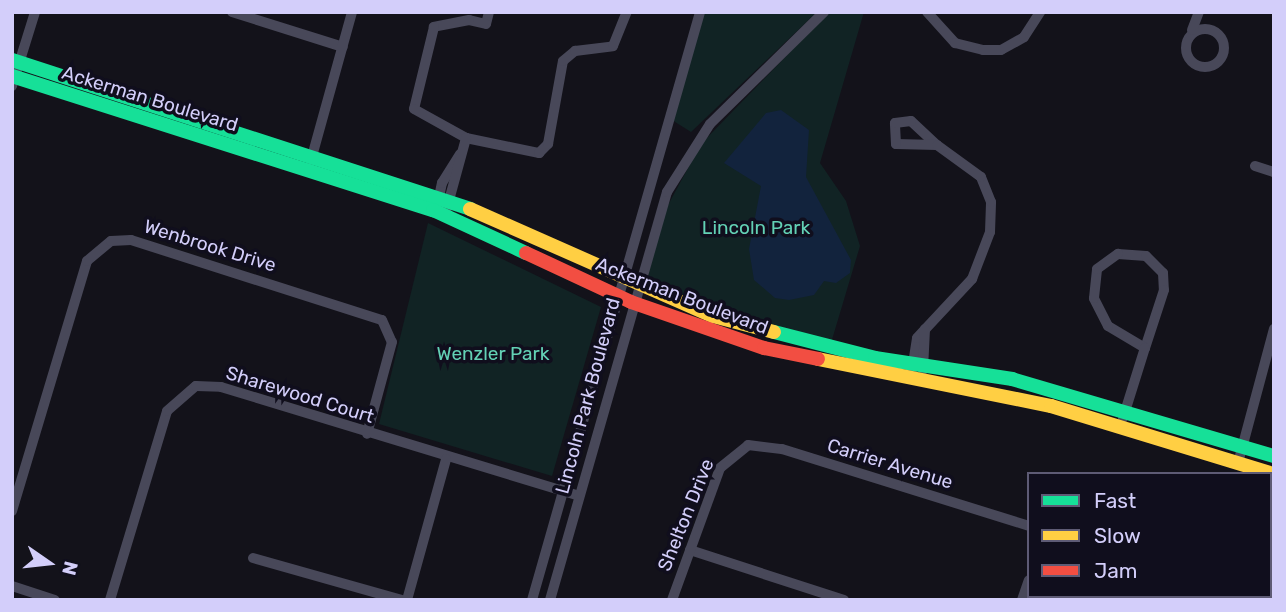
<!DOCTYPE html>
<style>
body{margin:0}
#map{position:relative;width:1286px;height:612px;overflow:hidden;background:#13121a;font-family:Rubik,sans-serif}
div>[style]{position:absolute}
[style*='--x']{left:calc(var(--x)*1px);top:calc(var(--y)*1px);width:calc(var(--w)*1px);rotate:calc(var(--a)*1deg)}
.green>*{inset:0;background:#112324}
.water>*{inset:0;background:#12233d}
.street>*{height:10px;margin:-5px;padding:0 5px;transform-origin:5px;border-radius:5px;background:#484859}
.street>.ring{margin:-5px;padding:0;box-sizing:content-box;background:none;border:10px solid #484859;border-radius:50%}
.fast>*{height:14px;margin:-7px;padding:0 7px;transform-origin:7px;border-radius:7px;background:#16e098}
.slow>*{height:14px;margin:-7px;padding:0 7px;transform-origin:7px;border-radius:7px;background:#ffcf43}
.jam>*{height:14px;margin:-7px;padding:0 7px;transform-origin:7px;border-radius:7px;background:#f24e42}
span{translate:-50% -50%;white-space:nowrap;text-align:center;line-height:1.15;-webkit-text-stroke:7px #100e1d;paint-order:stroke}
.street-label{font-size:19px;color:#d3cefa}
.park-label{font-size:19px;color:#63d1b5}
.frame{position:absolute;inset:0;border:14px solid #d3cefa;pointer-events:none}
.legend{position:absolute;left:1027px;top:472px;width:245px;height:126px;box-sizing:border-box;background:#100e1d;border:2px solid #5e5b75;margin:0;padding:9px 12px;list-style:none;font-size:21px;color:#d3cefa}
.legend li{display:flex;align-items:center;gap:14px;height:35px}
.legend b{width:35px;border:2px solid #5e5b75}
.north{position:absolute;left:14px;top:528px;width:70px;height:70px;-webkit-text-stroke:5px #100e1d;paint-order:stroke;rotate:104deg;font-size:19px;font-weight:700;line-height:28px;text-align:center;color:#d3cefa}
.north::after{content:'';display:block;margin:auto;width:24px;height:32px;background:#d3cefa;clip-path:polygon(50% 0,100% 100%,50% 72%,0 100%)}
</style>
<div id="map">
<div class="green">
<i style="clip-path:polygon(704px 12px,817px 12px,691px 132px,672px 120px)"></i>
<i style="clip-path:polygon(829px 12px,864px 12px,820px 163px,846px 201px,860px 246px,831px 343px,700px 305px,647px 280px,661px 218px,701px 144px)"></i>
<i style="clip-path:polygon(428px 223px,601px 307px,552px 476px,379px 424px)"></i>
</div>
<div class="water">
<i style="clip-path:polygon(781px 110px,809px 130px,806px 177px,851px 260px,850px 273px,836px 283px,824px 281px,814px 295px,789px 300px,775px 298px,754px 280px,749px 249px,761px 186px,724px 163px,766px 113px)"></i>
</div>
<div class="street">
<i style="--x:232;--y:12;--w:116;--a:17.5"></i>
<i style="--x:489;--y:12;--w:12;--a:104"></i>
<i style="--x:486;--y:24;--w:17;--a:-167"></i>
<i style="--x:469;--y:20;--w:36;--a:169"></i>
<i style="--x:434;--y:27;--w:84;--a:103.7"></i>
<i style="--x:414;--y:109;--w:60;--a:29.1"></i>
<i style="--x:466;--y:138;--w:75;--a:11.6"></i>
<i style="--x:539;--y:153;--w:13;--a:-45"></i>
<i style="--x:548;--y:144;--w:84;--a:-79.8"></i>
<i style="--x:563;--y:61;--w:16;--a:-40"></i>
<i style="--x:575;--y:51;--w:38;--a:-7"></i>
<i style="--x:613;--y:46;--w:37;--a:-68"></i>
<i style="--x:927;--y:12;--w:42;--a:47.9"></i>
<i style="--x:955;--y:43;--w:29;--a:14"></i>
<i style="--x:983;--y:50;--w:18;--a:0"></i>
<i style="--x:1001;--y:50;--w:26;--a:-29"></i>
<i style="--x:1024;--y:37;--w:30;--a:-57"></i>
<i class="ring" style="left:1186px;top:29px;width:28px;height:28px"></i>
<i style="--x:1192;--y:30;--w:19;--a:-69"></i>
<i style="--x:12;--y:86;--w:77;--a:-72.7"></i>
<i style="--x:911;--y:121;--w:35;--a:43"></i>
<i style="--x:937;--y:145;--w:41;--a:-178.6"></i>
<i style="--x:896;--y:144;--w:21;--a:-93"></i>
<i style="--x:895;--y:123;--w:16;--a:-7"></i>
<i style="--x:311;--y:160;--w:154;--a:-74.5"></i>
<i style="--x:1255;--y:166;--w:20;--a:18"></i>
<i style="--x:436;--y:211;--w:29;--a:-78"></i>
<i style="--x:442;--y:183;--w:34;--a:-58"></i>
<i style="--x:445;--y:215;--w:80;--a:-74.7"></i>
<i style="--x:1118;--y:254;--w:28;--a:4"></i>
<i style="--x:1146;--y:256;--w:24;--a:45"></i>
<i style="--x:1163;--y:273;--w:17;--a:87"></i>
<i style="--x:1164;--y:290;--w:61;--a:108.1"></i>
<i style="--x:1145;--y:348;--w:43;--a:-149.3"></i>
<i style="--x:1108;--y:326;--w:31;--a:-117"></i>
<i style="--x:1094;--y:298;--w:29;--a:-84"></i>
<i style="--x:1097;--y:269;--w:26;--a:-36"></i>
<i style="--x:912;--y:370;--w:32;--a:-81"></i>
<i style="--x:917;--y:338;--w:81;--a:-47"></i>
<i style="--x:972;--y:279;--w:50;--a:-69"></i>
<i style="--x:990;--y:232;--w:30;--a:-88"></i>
<i style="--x:991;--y:202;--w:27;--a:-112"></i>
<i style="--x:981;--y:177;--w:54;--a:-144"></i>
<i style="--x:923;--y:370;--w:41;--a:-87.2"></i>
<i style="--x:1123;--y:418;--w:73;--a:-72.6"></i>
<i style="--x:1238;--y:463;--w:139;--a:-75"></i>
<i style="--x:12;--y:511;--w:261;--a:-73.3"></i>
<i style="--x:87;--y:261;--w:31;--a:-40"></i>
<i style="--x:111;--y:241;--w:20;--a:-3"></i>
<i style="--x:131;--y:240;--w:263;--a:17.7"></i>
<i style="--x:382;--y:320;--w:24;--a:66"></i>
<i style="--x:392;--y:342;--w:95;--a:105.2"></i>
<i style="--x:690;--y:550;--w:162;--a:18"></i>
<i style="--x:253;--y:558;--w:154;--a:15.8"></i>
<i style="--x:12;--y:586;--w:45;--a:18"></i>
<i style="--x:1234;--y:596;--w:7;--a:34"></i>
<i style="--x:110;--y:600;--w:197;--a:-73.2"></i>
<i style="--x:167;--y:411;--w:38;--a:-41"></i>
<i style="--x:196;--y:386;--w:25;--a:2"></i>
<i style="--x:221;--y:387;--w:374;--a:16.9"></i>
<i style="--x:407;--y:600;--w:146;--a:-74.5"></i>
<i style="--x:532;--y:600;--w:612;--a:-74.05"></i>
<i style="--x:550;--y:600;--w:424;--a:-74"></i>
<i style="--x:667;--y:192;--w:80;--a:-57.7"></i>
<i style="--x:710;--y:124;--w:160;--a:-44.5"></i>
<i style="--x:672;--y:600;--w:140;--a:-70"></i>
<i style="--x:720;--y:468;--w:36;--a:-39"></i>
<i style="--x:748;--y:445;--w:34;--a:7"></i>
<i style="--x:782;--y:449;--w:259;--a:17.3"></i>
<i style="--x:1022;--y:600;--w:21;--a:-71"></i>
<i style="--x:1177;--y:600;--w:4;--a:-63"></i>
</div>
<div class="fast">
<i style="--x:12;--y:60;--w:482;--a:18"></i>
<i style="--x:12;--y:76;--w:442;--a:17.7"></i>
<i style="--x:433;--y:210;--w:102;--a:24.8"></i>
<i style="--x:774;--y:332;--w:104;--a:14.4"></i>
<i style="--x:875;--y:358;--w:139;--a:8.7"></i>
<i style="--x:1012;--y:379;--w:273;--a:16.4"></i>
</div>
<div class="slow">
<i style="--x:470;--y:209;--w:266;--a:23.8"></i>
<i style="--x:713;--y:316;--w:63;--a:14.7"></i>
<i style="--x:818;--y:359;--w:238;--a:11.4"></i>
<i style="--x:1051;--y:406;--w:233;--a:17"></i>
</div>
<div class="jam">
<i style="--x:526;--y:253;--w:116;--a:25"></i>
<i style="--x:631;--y:302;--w:141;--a:19.1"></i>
<i style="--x:764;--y:348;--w:55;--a:11.5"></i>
</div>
<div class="street-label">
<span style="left:150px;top:99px;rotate:17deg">Ackerman Boulevard</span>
<span style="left:210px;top:246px;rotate:17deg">Wenbrook Drive</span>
<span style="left:682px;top:296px;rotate:21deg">Ackerman Boulevard</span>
<span style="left:300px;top:395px;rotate:17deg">Sharewood Court</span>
<span style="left:588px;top:396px;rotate:-75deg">Lincoln Park Boulevard</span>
<span style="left:890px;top:464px;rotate:17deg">Carrier Avenue</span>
<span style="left:686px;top:515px;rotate:-68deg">Shelton Drive</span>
</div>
<div class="park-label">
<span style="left:756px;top:228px">Lincoln Park</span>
<span style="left:493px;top:354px">Wenzler Park</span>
</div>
<div class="frame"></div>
<ul class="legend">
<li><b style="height:9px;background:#16e098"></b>Fast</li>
<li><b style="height:9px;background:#ffcf43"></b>Slow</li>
<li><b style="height:9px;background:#f24e42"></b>Jam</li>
</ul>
<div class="north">N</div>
</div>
